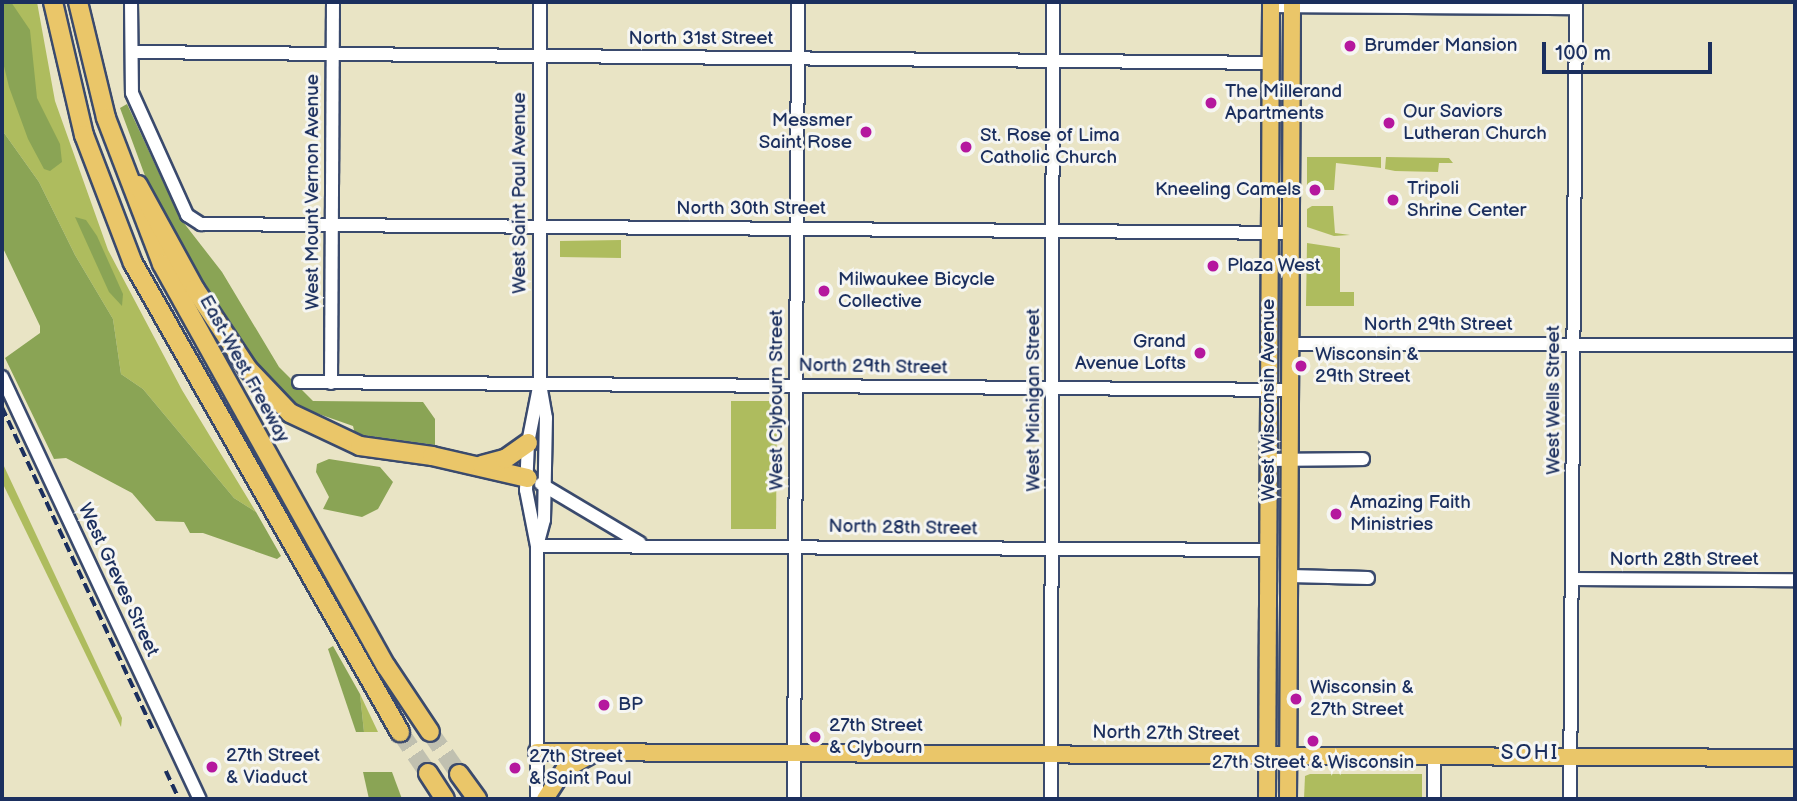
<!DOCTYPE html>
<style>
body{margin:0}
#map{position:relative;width:1797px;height:801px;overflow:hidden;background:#e9e4c5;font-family:"Balsamiq Sans",sans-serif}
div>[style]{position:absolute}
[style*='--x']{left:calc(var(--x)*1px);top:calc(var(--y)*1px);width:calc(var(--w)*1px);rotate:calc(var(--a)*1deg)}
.green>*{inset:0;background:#aebc5e}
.forest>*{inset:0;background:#8aa455}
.highway-tunnel>*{height:18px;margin-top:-9px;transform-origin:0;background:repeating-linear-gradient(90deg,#c0c0b0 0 18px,transparent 0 27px)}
.roads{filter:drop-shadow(2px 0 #3a4a6d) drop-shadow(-2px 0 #3a4a6d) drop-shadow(0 2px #3a4a6d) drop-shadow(0 -2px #3a4a6d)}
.minor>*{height:12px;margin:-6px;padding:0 6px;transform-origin:6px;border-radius:6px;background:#fff}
.major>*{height:16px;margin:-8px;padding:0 8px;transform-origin:8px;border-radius:8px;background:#eac669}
.highway>*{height:18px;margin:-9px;padding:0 9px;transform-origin:9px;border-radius:9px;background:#eac669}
.rail>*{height:3.5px;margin-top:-1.75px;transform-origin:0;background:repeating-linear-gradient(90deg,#1b2f5e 0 10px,transparent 0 15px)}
.dots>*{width:19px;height:19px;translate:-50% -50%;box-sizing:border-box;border:4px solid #f6f6f2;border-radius:50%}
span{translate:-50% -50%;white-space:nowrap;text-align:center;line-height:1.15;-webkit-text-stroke:6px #f6f6f2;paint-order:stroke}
.street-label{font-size:19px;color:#1b2f5e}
.poi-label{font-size:19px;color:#1b2f5e}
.left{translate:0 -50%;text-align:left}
.right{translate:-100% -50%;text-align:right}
.neighbourhood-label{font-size:21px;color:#1b2f5e;letter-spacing:2px}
.frame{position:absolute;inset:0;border:4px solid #1b2f5e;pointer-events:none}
.scale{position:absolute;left:1542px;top:42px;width:170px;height:32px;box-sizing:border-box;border:4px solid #1b2f5e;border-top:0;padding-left:9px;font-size:21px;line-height:24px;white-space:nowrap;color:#1b2f5e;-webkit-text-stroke:5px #f6f6f2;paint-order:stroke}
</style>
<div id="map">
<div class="green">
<i style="clip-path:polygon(2px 2px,37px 2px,55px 101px,108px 250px,182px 390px,256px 512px,234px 498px,143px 389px,121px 374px,113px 319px,75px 255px,39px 182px,2px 130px)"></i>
<i style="clip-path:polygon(1307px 157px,1381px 157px,1381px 168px,1336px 163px,1334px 190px,1312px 190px,1307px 188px)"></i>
<i style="clip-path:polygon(1386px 157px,1449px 158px,1453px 163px,1439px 163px,1438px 172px,1395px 171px,1385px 169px)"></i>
<i style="clip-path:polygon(1312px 206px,1333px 206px,1335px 233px,1350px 235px,1334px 236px,1307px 227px,1307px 209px)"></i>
<i style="clip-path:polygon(621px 240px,621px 258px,560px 257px,560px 241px)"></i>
<i style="clip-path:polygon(1307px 243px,1340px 248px,1340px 292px,1354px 292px,1354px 306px,1306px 306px)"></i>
<i style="clip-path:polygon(731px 401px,777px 401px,776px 529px,731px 529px)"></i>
<i style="clip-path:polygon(2px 462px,122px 718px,121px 727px,2px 482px)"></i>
<i style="clip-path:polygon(360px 694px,378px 732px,364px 732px)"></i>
<i style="clip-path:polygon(1310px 774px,1422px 774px,1422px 799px,1304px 799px,1305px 776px)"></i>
</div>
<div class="forest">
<i style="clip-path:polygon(2px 2px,11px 2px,30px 30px,37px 98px,60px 144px,62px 162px,50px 171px,44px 169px,28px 139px,9px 87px,2px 58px)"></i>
<i style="clip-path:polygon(127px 104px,180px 218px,222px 272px,279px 367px,313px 401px,423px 402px,435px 419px,435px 445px,355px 434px,353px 426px,296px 406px,267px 383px,188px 266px,155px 203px,120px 108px)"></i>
<i style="clip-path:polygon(2px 130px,39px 182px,75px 255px,113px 319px,121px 374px,143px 389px,234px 498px,256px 512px,281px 556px,277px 559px,203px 533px,190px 533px,184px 522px,156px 521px,132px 493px,66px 458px,54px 459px,5px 358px,40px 333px,40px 326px,2px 246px)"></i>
<i style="clip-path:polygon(75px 217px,86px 220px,97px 236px,123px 294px,122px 306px,109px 292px)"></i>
<i style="clip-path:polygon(329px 459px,380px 467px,393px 482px,378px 509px,362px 517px,323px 509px,329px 497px,316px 472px,317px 464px)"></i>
<i style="clip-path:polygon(333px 646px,360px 694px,364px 732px,356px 732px,328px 649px)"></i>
<i style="clip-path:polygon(363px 772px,392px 772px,402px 799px,369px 799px)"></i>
</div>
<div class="highway-tunnel">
<i style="--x:400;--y:732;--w:50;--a:55.7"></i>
<i style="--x:430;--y:732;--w:51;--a:55.4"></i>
</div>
<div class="roads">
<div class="minor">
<i style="--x:131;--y:2;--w:91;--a:89.4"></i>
<i style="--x:132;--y:93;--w:134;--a:65.7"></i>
<i style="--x:187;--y:215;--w:17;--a:33"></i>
<i style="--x:201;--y:224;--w:1090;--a:0.47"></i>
<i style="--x:1271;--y:6;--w:305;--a:0.4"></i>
<i style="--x:132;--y:52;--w:1139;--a:0.55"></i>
<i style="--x:1290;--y:344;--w:505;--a:0.11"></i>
<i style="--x:2;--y:377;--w:466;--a:64.9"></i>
<i style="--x:299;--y:382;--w:990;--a:0.46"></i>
<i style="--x:331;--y:383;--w:381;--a:-89.7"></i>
<i style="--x:1270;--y:460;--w:93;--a:-0.6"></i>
<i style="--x:541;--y:484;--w:115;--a:30.8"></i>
<i style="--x:537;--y:546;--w:731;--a:0.31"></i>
<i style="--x:537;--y:546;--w:27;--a:-75"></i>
<i style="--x:544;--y:520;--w:102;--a:-88.9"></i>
<i style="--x:546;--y:418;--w:36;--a:-100"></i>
<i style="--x:540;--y:383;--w:381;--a:-90"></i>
<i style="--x:1290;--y:576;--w:78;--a:1.5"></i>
<i style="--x:1572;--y:579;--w:223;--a:0.3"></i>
<i style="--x:1434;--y:757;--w:42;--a:90"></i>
<i style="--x:537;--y:799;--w:253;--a:-90"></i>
<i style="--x:537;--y:546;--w:57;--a:-101.1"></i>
<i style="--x:526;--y:490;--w:47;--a:-87.6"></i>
<i style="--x:528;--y:443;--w:57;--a:-78.9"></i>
<i style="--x:794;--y:799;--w:797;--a:-89.71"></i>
<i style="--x:1051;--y:799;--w:797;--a:-89.86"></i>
<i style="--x:1570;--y:799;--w:797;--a:-89.57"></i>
</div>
<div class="major">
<i style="--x:537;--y:752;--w:1258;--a:0.27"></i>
<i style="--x:545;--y:799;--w:35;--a:-57"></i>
<i style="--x:564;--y:770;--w:29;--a:-29"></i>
<i style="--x:1267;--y:799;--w:797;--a:-89.71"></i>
<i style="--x:1288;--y:799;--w:797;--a:-89.71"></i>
</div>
<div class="highway">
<i style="--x:53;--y:2;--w:137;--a:76.9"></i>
<i style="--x:84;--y:135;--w:137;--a:69.1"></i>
<i style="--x:133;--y:263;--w:540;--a:60.35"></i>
<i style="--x:78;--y:2;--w:119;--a:76.4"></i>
<i style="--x:106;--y:118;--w:156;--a:69"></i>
<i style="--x:162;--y:264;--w:460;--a:60.9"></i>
<i style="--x:386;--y:666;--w:79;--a:56.3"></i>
<i style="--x:138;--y:185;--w:119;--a:61.3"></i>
<i style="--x:195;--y:289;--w:96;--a:56.5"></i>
<i style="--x:248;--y:369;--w:61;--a:46.3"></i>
<i style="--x:290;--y:413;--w:77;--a:25.2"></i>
<i style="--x:360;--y:446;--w:73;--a:7.9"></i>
<i style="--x:432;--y:456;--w:98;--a:13"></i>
<i style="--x:482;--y:465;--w:24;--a:-15"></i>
<i style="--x:505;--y:459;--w:28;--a:-35"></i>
<i style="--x:428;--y:773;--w:31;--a:57"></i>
<i style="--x:459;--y:774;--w:31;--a:54"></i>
</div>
</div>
<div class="rail">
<i style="--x:2;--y:407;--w:358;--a:64.9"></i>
<i style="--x:166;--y:771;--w:31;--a:65"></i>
</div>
<div class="dots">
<i style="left:1350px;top:46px;background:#b5179e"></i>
<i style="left:1211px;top:103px;background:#b5179e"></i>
<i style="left:1389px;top:123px;background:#b5179e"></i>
<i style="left:866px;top:132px;background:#b5179e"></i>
<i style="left:966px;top:147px;background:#b5179e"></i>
<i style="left:1315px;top:190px;background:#b5179e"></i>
<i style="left:1393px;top:200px;background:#b5179e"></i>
<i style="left:1213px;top:266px;background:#b5179e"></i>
<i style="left:824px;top:291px;background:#b5179e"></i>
<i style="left:1200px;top:353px;background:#b5179e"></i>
<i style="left:1301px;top:366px;background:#b5179e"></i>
<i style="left:1336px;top:514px;background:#b5179e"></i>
<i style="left:1296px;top:699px;background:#b5179e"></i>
<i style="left:604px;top:705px;background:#b5179e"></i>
<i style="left:815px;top:737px;background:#b5179e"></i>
<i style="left:1313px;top:741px;background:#b5179e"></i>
<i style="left:212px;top:767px;background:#b5179e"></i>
<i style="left:515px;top:768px;background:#b5179e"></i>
</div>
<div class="street-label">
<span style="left:701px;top:39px">North 31st Street</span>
<span style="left:313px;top:192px;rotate:-90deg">West Mount Vernon Avenue</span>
<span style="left:520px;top:193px;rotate:-90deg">West Saint Paul Avenue</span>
<span style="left:751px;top:209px">North 30th Street</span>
<span style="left:1438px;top:325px">North 29th Street</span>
<span style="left:873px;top:367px;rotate:1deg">North 29th Street</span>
<span style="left:244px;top:369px;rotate:61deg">East-West Freeway</span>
<span style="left:777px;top:400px;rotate:-90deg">West Clybourn Street</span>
<span style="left:1034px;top:400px;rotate:-90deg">West Michigan Street</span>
<span style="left:1269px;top:400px;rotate:-90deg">West Wisconsin Avenue</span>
<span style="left:1554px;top:400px;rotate:-90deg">West Wells Street</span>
<span style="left:903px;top:528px;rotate:1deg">North 28th Street</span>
<span style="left:1684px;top:560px">North 28th Street</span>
<span style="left:118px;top:580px;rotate:65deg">West Greves Street</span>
<span style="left:1166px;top:734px;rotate:1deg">North 27th Street</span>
</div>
<div class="poi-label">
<span class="left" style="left:1364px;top:46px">Brumder Mansion</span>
<span class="left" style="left:1225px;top:103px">The Millerand<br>Apartments</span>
<span class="left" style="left:1403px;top:123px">Our Saviors<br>Lutheran Church</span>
<span class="right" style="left:852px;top:132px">Messmer<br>Saint Rose</span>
<span class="left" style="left:980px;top:147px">St. Rose of Lima<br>Catholic Church</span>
<span class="left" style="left:1407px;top:200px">Tripoli<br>Shrine Center</span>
<span class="right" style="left:1301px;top:190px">Kneeling Camels</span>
<span class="left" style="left:1227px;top:266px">Plaza West</span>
<span class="left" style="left:838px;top:291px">Milwaukee Bicycle<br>Collective</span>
<span class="right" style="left:1186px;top:353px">Grand<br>Avenue Lofts</span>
<span class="left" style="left:1315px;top:366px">Wisconsin &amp;<br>29th Street</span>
<span class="left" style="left:1350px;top:514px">Amazing Faith<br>Ministries</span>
<span class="left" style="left:1310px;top:699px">Wisconsin &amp;<br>27th Street</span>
<span class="left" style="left:618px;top:705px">BP</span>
<span class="left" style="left:829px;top:737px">27th Street<br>&amp; Clybourn</span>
<span class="left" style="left:226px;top:767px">27th Street<br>&amp; Viaduct</span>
<span class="left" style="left:529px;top:768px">27th Street<br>&amp; Saint Paul</span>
<span style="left:1313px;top:763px">27th Street &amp; Wisconsin</span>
</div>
<div class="neighbourhood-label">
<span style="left:1530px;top:753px">SOHI</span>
</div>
<div class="frame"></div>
<div class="scale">100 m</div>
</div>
